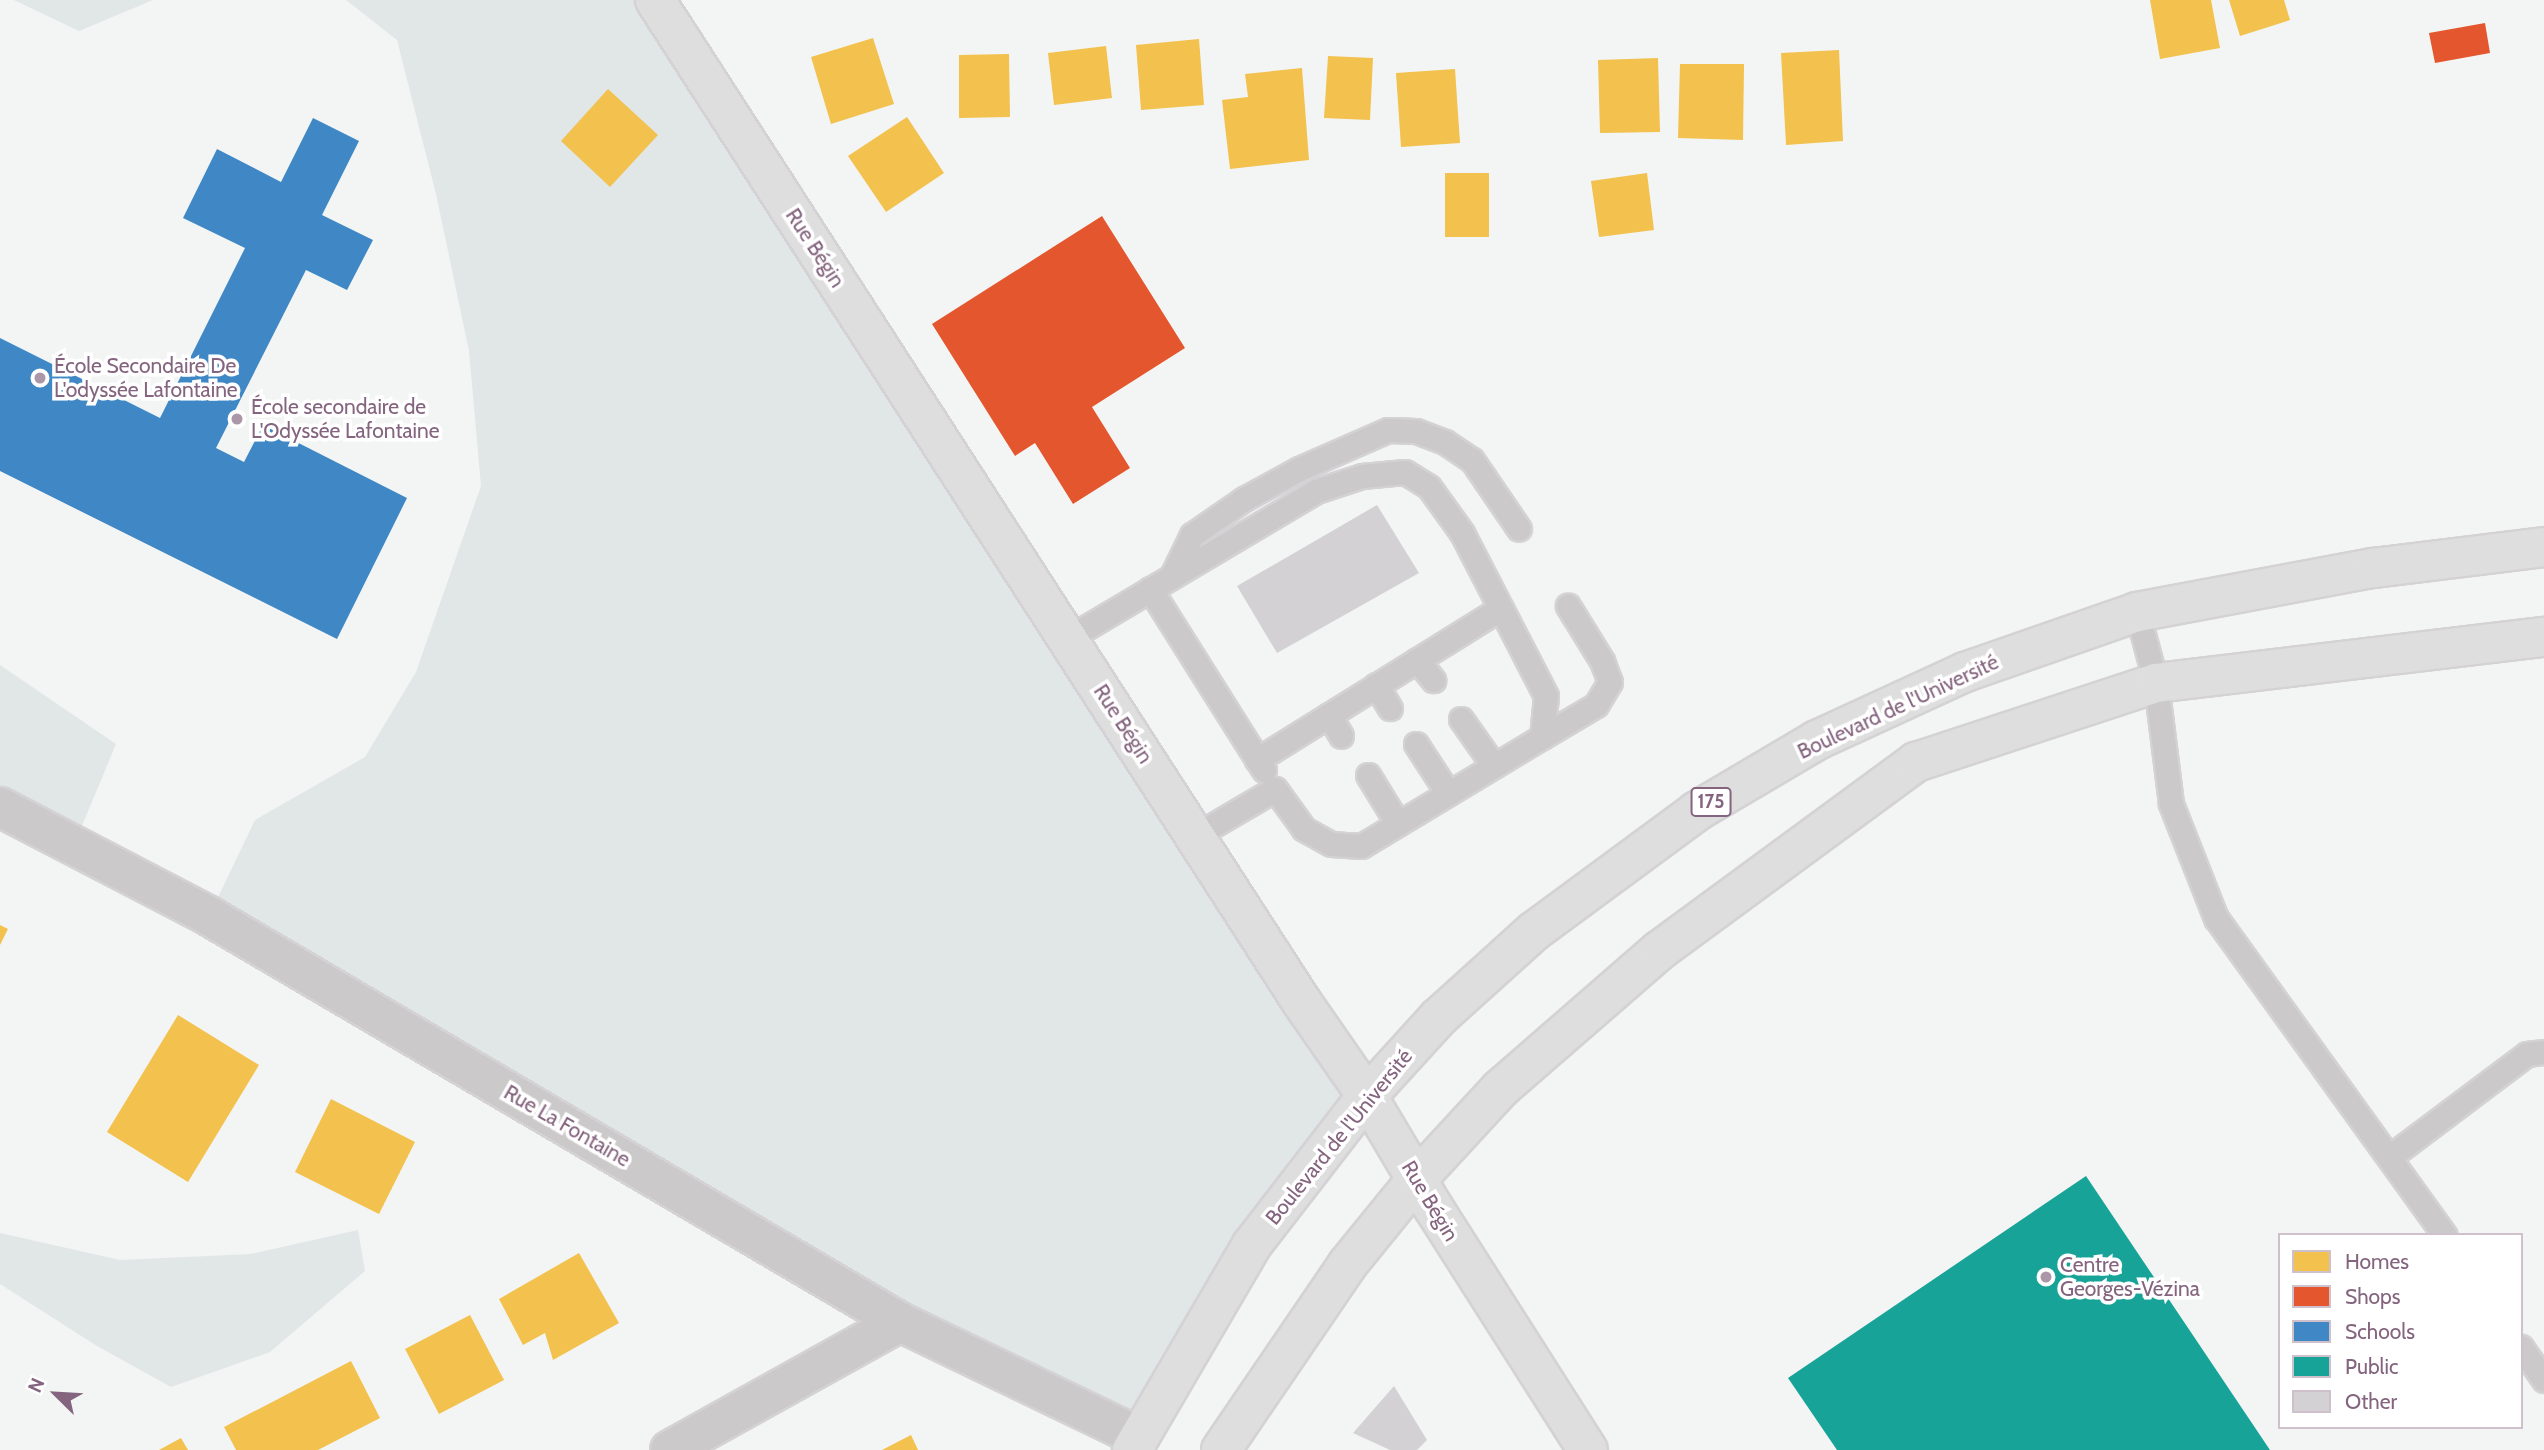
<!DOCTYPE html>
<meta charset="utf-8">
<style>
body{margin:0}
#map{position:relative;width:2544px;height:1450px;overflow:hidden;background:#f3f5f4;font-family:Cabin,sans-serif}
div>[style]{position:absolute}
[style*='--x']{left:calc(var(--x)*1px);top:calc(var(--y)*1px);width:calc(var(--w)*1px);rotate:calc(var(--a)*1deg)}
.green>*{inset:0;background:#e1e6e7}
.homes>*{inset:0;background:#f2c14e}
.shops>*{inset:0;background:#e4572e}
.schools>*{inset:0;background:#3f88c5}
.public>*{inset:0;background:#17a398}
.building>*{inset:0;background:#d3d1d3}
.roads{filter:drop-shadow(2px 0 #d4d2d4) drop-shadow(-2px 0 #d4d2d4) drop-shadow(0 2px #d4d2d4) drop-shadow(0 -2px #d4d2d4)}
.lane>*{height:23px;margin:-11.5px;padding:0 11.5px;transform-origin:11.5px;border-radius:11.5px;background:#cbc9ca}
.street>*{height:38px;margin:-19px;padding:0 19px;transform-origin:19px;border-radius:19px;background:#cbc9ca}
.secondary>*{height:38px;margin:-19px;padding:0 19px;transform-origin:19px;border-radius:19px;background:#dfdedf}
.primary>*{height:38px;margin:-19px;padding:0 19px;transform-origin:19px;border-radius:19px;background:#dfdedf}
.dots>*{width:19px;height:19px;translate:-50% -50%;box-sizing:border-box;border:4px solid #fff;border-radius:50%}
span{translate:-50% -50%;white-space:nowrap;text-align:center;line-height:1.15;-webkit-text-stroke:7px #fff;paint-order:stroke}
.shield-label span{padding:2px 5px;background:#fff;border:2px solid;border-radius:5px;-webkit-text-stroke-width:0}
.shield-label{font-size:19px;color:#84647e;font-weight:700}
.street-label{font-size:21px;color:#84647e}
.poi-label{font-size:21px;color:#84647e}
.left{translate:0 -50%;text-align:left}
.legend{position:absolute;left:2278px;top:1233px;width:245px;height:196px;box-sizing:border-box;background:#fff;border:2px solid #cec1cb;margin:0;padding:9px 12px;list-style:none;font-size:21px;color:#84647e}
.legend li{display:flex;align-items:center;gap:14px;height:35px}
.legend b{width:35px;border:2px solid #cec1cb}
.north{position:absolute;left:21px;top:1359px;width:70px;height:70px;-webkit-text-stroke:5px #fff;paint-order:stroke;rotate:294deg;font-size:19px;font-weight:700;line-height:28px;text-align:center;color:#84647e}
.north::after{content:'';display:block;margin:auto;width:24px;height:32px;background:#84647e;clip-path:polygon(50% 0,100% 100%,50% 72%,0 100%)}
</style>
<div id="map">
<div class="green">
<i style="clip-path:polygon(14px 0,153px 0,79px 31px)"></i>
<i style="clip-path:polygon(346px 0,655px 0,1367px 1096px,1139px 1437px,209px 916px,255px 820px,365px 757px,416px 672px,481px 486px,469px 351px,436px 194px,397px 40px)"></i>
<i style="clip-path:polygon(0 665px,116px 744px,74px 845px,0 807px)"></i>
<i style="clip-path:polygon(358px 1230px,365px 1271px,270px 1352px,171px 1387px,97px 1346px,0 1284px,0 1233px,120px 1260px,251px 1254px)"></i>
</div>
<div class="homes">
<i style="clip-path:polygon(2150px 0,2211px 0,2220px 48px,2160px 59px)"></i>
<i style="clip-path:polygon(2229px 0,2284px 0,2290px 20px,2240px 36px)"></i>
<i style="clip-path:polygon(873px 38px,894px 104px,831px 124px,811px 57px)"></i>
<i style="clip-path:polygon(1199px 39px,1204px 105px,1141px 110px,1136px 45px)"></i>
<i style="clip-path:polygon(1106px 46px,1112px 98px,1054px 105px,1048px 53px)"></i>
<i style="clip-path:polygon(1839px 50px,1843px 141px,1786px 145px,1781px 53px)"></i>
<i style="clip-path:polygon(1009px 54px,1010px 117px,959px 118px,959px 55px)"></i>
<i style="clip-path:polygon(1328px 56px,1373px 58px,1370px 120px,1324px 118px)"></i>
<i style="clip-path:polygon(1658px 58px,1660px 132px,1600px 133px,1598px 60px)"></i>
<i style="clip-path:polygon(1680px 64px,1744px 64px,1743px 140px,1678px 138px)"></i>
<i style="clip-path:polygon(1302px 68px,1309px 160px,1230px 169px,1222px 100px,1248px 97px,1245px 74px)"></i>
<i style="clip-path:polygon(1455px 69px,1460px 143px,1401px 147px,1396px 73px)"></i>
<i style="clip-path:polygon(608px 89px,658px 135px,610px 187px,561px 141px)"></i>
<i style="clip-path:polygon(907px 117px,944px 173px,886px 212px,848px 156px)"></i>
<i style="clip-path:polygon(1445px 173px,1489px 173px,1489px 237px,1445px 237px)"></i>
<i style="clip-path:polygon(1647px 173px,1654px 230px,1599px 237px,1591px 181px)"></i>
<i style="clip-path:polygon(0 925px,8px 929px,0 945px)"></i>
<i style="clip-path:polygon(178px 1015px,259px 1065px,188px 1182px,107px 1132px)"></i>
<i style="clip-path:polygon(331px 1099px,415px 1142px,379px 1214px,295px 1172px)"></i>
<i style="clip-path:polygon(579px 1253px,619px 1323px,553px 1360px,545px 1333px,523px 1345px,499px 1299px)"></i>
<i style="clip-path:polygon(470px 1315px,504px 1380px,439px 1414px,405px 1349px)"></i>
<i style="clip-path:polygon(351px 1361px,380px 1418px,318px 1450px,236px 1450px,224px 1427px)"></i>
<i style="clip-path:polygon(911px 1435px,918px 1450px,882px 1450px)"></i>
<i style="clip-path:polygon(181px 1438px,188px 1450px,159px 1450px)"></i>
</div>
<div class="shops">
<i style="clip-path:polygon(2485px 23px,2490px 53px,2435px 63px,2429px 33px)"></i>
<i style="clip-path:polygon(1102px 216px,1185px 348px,1092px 407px,1130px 468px,1073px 504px,1035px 443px,1015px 456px,932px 324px)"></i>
</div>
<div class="schools">
<i style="clip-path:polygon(313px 118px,359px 141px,322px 215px,373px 240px,347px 290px,306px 270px,216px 448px,244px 462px,263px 425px,407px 498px,337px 639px,0 471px,0 338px,160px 418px,245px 248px,183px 218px,217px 149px,281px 182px)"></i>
</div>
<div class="public">
<i style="clip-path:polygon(2086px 1176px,2270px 1450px,1837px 1450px,1788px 1378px)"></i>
</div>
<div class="building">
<i style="clip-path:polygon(1377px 505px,1419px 573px,1277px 653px,1237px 586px)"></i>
<i style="clip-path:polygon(1394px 1386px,1427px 1440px,1417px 1450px,1390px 1450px,1353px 1433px)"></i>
</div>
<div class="roads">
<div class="lane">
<i style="--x:1172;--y:576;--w:46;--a:-64"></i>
<i style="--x:1192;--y:535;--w:63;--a:-34.7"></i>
<i style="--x:1244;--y:499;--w:63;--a:-28.6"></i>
<i style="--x:1299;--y:469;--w:97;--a:-23.7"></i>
<i style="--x:1388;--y:430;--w:28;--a:2"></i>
<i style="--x:1416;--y:431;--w:31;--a:21"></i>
<i style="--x:1445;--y:442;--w:32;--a:34"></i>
<i style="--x:1472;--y:460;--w:83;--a:55.7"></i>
<i style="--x:1150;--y:589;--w:214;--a:57.8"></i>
<i style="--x:2137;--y:612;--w:73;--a:75"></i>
<i style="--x:2156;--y:683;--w:122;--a:82.9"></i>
<i style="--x:2171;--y:804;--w:123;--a:68.5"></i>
<i style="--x:2216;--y:918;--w:391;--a:54.2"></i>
<i style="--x:1067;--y:639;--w:290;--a:-30.7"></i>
<i style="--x:1316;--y:491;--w:48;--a:-18.1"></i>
<i style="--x:1362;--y:476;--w:43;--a:-5.3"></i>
<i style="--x:1405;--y:472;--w:28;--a:32"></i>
<i style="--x:1429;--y:487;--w:57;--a:54.3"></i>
<i style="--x:1462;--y:533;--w:183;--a:62.7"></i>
<i style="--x:1546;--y:696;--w:41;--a:95.6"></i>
<i style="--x:1542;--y:737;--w:211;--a:148.9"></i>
<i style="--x:1361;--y:846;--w:30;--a:-176"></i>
<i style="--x:1331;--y:844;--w:31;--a:-151"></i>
<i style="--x:1304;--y:829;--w:49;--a:-125.9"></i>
<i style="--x:1275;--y:789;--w:93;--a:149.6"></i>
<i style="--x:1417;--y:660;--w:26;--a:51"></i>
<i style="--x:1376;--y:685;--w:27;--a:59"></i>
<i style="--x:1329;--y:715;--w:24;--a:60"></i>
<i style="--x:1461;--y:719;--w:57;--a:54.9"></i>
<i style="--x:1542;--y:737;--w:63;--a:-30.7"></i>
<i style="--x:1596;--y:705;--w:27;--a:-59"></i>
<i style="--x:1610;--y:682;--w:22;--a:-111"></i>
<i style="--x:1602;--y:661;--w:65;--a:-121.7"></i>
<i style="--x:1416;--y:744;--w:59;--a:56.9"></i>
<i style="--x:1257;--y:760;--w:287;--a:-31.9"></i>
<i style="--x:1368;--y:775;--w:57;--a:58.5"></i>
<i style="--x:2391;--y:1156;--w:170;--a:-36.9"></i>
<i style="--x:2527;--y:1054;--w:17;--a:-7"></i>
<i style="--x:2521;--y:1347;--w:40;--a:55.1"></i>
</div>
<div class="street">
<i style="--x:0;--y:807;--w:236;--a:27.5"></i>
<i style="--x:209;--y:916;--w:801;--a:30.44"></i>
<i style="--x:900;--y:1322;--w:265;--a:25.7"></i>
<i style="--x:670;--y:1450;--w:263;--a:-29.1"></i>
</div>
<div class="secondary">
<i style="--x:655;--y:0;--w:1191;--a:57.16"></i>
<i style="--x:1301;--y:1001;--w:116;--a:55.2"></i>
<i style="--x:1367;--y:1096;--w:129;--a:59.3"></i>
<i style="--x:1433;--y:1207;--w:288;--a:57.5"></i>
</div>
<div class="primary">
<i style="--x:1132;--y:1450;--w:236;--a:-59.7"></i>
<i style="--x:1251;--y:1246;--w:190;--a:-52.3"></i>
<i style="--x:1367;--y:1096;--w:107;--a:-47.7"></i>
<i style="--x:1439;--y:1017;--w:127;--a:-42.1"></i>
<i style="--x:1533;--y:932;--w:204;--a:-36.4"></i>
<i style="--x:1697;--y:811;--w:139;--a:-30.6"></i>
<i style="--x:1817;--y:740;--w:163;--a:-24.7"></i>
<i style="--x:1965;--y:672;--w:182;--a:-19.2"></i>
<i style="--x:2137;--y:612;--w:240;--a:-10.6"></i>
<i style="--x:2373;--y:568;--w:172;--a:-7"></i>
<i style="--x:1221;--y:1450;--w:224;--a:-55.7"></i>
<i style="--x:1347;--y:1265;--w:111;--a:-50.9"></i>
<i style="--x:1417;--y:1179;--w:122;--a:-47.3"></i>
<i style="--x:1500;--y:1089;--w:212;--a:-41"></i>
<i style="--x:1660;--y:950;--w:318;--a:-36.3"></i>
<i style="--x:1916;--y:762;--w:253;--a:-18.2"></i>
<i style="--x:2156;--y:683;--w:391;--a:-6.8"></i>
</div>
</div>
<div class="dots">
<i style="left:40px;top:378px;background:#ab97a7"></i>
<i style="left:237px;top:419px;background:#ab97a7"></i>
<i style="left:2046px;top:1277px;background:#ab97a7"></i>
</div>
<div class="shield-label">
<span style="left:1711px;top:802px">175</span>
</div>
<div class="street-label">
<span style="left:815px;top:248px;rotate:57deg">Rue Bégin</span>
<span style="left:1898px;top:707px;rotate:-25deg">Boulevard de l'Université</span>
<span style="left:1123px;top:724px;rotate:57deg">Rue Bégin</span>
<span style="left:567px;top:1126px;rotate:30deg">Rue La Fontaine</span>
<span style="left:1339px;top:1137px;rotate:-51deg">Boulevard de l'Université</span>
<span style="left:1430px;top:1201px;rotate:59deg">Rue Bégin</span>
</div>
<div class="poi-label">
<span class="left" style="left:54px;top:378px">École Secondaire De<br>L'odyssée Lafontaine</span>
<span class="left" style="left:251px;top:419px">École secondaire de<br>L'Odyssée Lafontaine</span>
<span class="left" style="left:2060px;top:1277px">Centre<br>Georges-Vézina</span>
</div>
<ul class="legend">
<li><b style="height:19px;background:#f2c14e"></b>Homes</li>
<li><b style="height:19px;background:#e4572e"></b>Shops</li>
<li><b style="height:19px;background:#3f88c5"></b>Schools</li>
<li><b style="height:19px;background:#17a398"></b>Public</li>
<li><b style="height:19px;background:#d3d1d3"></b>Other</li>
</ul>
<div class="north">N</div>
</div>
